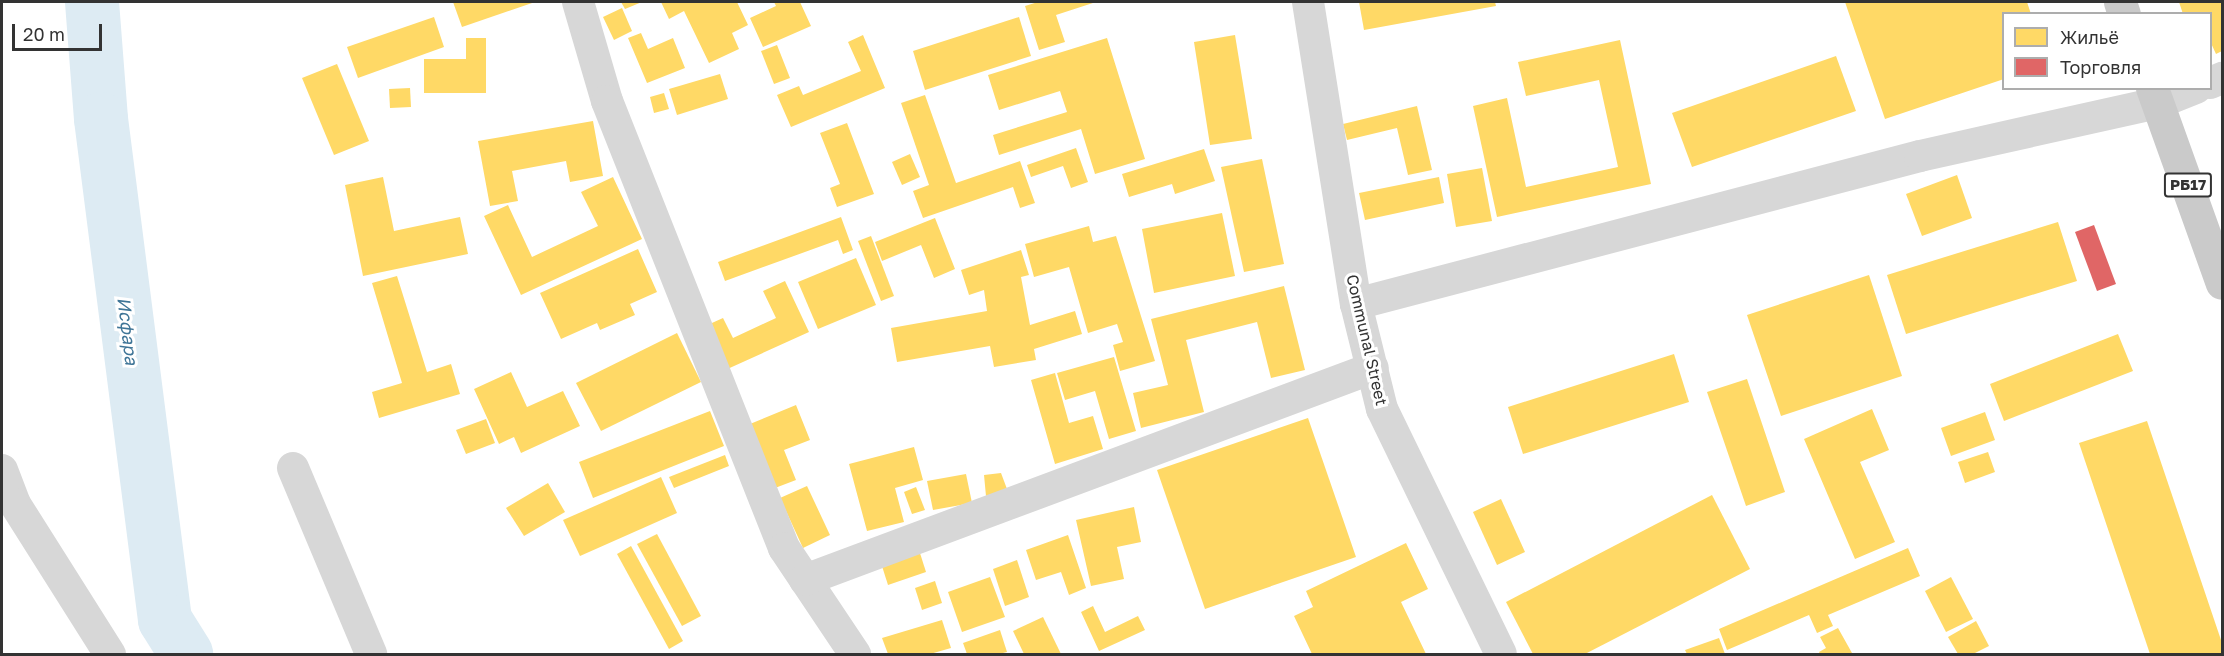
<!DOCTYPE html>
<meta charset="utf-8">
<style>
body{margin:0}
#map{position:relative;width:2224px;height:656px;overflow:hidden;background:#fff;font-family:"Golos Text",sans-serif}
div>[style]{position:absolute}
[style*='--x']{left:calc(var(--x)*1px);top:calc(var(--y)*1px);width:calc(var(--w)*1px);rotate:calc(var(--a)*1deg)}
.homes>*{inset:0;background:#ffd966}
.shops>*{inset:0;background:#e06666}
.river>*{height:54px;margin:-27px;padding:0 27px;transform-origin:27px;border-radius:27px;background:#ddebf3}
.street>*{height:32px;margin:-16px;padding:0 16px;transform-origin:16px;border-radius:16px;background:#d7d7d7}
.primary>*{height:33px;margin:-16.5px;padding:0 16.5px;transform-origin:16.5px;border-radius:16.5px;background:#cacaca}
span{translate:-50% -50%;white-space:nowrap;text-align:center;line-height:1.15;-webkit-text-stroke:6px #fff;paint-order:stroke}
.shield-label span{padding:2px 4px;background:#fff;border:2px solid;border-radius:4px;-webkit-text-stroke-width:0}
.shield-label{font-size:15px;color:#333;font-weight:700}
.street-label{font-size:16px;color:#333}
.water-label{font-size:18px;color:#3f7597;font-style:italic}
.frame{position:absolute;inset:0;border:3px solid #333;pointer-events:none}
.legend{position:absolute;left:2002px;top:12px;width:210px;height:78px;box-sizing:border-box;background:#fff;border:2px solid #adadad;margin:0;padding:8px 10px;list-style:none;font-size:18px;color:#333}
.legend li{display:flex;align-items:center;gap:12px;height:30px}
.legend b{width:30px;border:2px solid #adadad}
.scale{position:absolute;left:12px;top:24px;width:90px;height:27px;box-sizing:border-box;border:3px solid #333;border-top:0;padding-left:8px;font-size:18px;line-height:21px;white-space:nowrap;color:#333;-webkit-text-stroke:4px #fff;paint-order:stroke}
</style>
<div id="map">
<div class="homes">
<i style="clip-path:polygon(453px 2px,535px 2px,462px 27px)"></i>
<i style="clip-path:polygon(621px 2px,642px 2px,625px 9px)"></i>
<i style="clip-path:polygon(661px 2px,737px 2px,748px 25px,732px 33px,739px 49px,709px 63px,684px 11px,669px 19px)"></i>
<i style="clip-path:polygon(774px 2px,800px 2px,811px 26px,763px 47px,750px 18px,776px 6px)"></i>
<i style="clip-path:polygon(1038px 2px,1096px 2px,1056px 15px,1065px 42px,1039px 50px,1025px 6px)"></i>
<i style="clip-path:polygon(1359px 2px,1495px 2px,1496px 6px,1364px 30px)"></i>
<i style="clip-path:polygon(1845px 2px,2027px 2px,2031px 14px,2004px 14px,2004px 79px,1885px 119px)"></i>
<i style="clip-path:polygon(2179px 2px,2222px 2px,2222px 51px,2216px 54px,2210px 41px,2210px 14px,2183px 14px)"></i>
<i style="clip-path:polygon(622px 8px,632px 31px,614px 40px,603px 17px)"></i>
<i style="clip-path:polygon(434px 17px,444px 47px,358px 78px,347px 47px)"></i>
<i style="clip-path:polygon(1019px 17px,1031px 56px,925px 90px,913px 51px)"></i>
<i style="clip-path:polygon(641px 33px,648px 49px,673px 38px,685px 68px,647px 83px,628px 38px)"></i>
<i style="clip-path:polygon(863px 35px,885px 88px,791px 127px,777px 95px,799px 86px,803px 95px,861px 71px,848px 42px)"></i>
<i style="clip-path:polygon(1235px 35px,1252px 139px,1210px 145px,1194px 42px)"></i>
<i style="clip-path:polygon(466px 38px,486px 38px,486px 93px,424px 93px,424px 59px,466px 59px)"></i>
<i style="clip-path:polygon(1107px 38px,1145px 159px,1095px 174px,1081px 129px,999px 155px,993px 135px,1067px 112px,1060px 91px,999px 110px,988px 75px)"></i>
<i style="clip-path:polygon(1620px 40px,1651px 184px,1497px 217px,1473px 106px,1507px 98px,1526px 187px,1618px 167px,1599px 80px,1526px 96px,1518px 62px)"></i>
<i style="clip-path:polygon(777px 45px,790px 78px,774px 84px,761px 51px)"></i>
<i style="clip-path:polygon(1836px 56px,1856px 111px,1692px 167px,1672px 113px)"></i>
<i style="clip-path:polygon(337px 64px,369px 141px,334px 155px,302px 78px)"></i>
<i style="clip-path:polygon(720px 74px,728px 99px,677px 115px,669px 89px)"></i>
<i style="clip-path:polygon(410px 88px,411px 107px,390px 108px,389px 89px)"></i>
<i style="clip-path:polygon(664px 93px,669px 109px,654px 113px,650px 97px)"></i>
<i style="clip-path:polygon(925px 95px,956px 183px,1020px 161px,1035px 203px,1020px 208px,1013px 187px,923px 218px,913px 191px,929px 185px,901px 103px)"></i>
<i style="clip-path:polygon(1417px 106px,1432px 170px,1408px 175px,1397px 128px,1347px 140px,1343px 124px)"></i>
<i style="clip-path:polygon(593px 121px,603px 176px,570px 182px,566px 161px,512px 171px,518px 201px,490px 206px,478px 141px)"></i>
<i style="clip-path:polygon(847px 123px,874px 194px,837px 207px,830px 188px,840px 184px,820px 133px)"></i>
<i style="clip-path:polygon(1076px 148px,1088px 182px,1071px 188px,1063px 166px,1031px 177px,1027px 165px)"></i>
<i style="clip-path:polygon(1204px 149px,1215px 181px,1175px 194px,1172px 184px,1129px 197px,1122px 174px)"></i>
<i style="clip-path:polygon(910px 154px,920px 177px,902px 185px,892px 162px)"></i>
<i style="clip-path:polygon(1262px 159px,1284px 264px,1244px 272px,1221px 167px)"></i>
<i style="clip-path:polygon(1482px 168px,1492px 221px,1456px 227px,1447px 174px)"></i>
<i style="clip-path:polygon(1957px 175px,1972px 218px,1922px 236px,1906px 194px)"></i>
<i style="clip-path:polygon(383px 177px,394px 231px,460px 217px,468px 254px,363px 276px,345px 185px)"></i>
<i style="clip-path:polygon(613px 177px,642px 239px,521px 295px,484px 216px,508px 205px,532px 257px,598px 226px,581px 192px)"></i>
<i style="clip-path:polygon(1439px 177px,1444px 203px,1365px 220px,1359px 193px)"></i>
<i style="clip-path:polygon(1222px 213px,1235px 276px,1154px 293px,1142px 229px)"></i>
<i style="clip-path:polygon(841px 217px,853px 250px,843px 254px,838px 240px,725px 281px,718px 262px)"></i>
<i style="clip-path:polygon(935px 218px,955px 269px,934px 278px,921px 245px,882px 261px,875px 242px)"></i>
<i style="clip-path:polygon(2058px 222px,2077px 281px,1906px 334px,1887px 275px)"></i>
<i style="clip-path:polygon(1089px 226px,1093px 242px,1116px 236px,1155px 361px,1120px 371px,1113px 345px,1123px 342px,1117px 324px,1088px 333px,1069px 267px,1034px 277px,1025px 244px)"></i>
<i style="clip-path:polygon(871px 236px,894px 296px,881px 301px,858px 241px)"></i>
<i style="clip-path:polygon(638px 249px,657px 292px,630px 304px,635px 315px,600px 330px,597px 323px,561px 339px,540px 293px)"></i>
<i style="clip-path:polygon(1021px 250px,1029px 275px,1021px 277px,1030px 325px,1075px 311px,1082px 334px,1034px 349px,1036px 360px,994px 367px,990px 346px,897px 362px,891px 328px,987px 311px,984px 290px,969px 295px,961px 270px)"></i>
<i style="clip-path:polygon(856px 258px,876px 305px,818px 329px,798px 282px)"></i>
<i style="clip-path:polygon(1869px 275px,1902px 376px,1781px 416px,1747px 315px)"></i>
<i style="clip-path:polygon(397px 276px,427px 372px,451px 364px,460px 394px,379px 418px,372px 392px,402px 383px,372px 283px)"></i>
<i style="clip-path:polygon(785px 281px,809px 332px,723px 371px,703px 327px,723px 318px,733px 338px,776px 318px,763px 291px)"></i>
<i style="clip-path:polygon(1284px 286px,1305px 370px,1271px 378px,1257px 322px,1186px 340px,1204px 412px,1141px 428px,1133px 393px,1168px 385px,1151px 319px)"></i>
<i style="clip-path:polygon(677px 333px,701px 382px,601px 431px,576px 383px)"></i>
<i style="clip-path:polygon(2118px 334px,2133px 371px,2004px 421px,1990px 384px)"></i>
<i style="clip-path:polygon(1674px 354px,1689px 402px,1523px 454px,1508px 407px)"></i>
<i style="clip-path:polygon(1114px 357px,1136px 431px,1109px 439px,1095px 391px,1065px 400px,1057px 373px)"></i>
<i style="clip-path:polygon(511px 372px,527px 407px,563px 391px,580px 426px,521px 453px,514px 437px,499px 444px,474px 389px)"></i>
<i style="clip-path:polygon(1055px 373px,1069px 423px,1093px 416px,1103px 449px,1055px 464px,1031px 380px)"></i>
<i style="clip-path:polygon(1747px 379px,1785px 492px,1746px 506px,1707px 392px)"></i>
<i style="clip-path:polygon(796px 405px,810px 440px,784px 450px,796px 480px,775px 488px,750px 424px)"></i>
<i style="clip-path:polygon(1872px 409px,1889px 450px,1860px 462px,1895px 542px,1855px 559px,1804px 439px)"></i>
<i style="clip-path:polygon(710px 411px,724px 446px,593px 498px,579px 462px)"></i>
<i style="clip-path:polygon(1985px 412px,1995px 440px,1951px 456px,1941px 428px)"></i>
<i style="clip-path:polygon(1308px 418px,1356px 557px,1205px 609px,1157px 470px)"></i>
<i style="clip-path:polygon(486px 419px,495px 443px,466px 454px,456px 430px)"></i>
<i style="clip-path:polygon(2147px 421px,2222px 643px,2222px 654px,2150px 654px,2079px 443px)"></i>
<i style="clip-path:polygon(914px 447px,923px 480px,895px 488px,904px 522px,867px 531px,849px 464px)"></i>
<i style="clip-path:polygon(1988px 452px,1995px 472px,1965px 483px,1958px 462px)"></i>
<i style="clip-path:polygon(725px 455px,729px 466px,674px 488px,669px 477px)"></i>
<i style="clip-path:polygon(1001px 473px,1007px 489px,986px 496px,984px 475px)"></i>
<i style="clip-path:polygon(966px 474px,972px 503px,933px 510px,927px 481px)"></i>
<i style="clip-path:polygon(661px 477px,677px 513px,580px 556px,563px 520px)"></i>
<i style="clip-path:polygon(548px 483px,565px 512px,524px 536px,506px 508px)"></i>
<i style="clip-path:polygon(807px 486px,830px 535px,803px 548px,780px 498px)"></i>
<i style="clip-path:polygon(916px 487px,925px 510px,912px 514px,904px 492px)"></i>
<i style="clip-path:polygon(1712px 495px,1750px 569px,1585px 654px,1533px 654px,1506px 602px)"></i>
<i style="clip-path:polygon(1501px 499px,1525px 552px,1497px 565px,1473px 512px)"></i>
<i style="clip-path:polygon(1134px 507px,1141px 542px,1117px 547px,1124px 579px,1091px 586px,1076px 520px)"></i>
<i style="clip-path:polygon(657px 534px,701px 616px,682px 626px,637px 544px)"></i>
<i style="clip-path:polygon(1068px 535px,1086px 588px,1069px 595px,1061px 572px,1036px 580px,1026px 550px)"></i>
<i style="clip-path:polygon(1406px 543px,1428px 589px,1401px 602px,1426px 654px,1312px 654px,1294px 616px,1313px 607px,1306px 591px)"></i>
<i style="clip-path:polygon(631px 546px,683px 641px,669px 649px,617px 554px)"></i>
<i style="clip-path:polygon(1908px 548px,1920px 576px,1828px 615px,1833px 626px,1817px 633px,1809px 615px,1727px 650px,1719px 629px)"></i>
<i style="clip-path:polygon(919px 550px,926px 572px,888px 585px,881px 563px)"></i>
<i style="clip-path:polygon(1017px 560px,1029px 597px,1005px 606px,993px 569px)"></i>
<i style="clip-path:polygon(990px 577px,1005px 617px,962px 632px,948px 592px)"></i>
<i style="clip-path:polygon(1951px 577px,1973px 619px,1946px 632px,1925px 591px)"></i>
<i style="clip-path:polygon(935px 581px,942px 603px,922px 610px,915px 588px)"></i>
<i style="clip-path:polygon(1093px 606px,1105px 632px,1138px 616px,1145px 630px,1099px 651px,1081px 612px)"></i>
<i style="clip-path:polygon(1043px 617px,1061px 654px,1024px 654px,1013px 631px)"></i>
<i style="clip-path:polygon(942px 620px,951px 648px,930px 654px,888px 654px,882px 638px)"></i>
<i style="clip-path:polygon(1976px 621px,1989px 646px,1973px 654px,1958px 654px,1948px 637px)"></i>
<i style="clip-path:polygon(1838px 628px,1852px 653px,1820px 654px,1819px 652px,1826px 648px,1820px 637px)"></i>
<i style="clip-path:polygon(1000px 630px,1007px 652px,999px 654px,967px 654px,963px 643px)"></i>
<i style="clip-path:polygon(1719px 638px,1725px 654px,1687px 654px,1685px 650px)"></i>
</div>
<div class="shops">
<i style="clip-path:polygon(2094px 225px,2116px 284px,2097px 291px,2075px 232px)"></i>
</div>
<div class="river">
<i style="--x:92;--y:2;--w:117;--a:85.6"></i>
<i style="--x:101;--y:119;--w:505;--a:82.72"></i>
<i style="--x:165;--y:620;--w:40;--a:58"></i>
</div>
<div class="street">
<i style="--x:578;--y:2;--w:103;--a:73.7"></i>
<i style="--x:607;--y:101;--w:481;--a:68.4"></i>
<i style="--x:784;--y:548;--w:128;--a:56.2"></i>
<i style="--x:1308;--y:2;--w:306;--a:81"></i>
<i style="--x:1356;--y:304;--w:108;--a:76.1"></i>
<i style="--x:1382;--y:409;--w:272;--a:64.1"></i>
<i style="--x:2210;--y:83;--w:13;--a:-23"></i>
<i style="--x:1356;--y:304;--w:583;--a:-14.7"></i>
<i style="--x:1920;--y:156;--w:244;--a:-12.6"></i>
<i style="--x:2158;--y:103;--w:41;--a:-21.5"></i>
<i style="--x:293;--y:468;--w:202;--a:67.2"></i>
<i style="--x:2;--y:470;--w:36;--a:69"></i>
<i style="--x:15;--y:504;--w:178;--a:57.7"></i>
<i style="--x:805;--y:580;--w:606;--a:-20.47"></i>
</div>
<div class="primary">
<i style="--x:2120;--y:2;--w:13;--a:72"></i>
<i style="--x:2152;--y:88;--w:207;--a:70.3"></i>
</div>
<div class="shield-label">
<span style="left:2188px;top:185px">РБ17</span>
</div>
<div class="street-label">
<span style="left:1367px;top:340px;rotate:77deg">Communal Street</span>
</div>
<div class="water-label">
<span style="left:128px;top:331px;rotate:83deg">Исфара</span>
</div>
<div class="frame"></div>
<ul class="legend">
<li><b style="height:16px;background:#ffd966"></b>Жильё</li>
<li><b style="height:16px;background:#e06666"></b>Торговля</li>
</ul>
<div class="scale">20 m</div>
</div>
